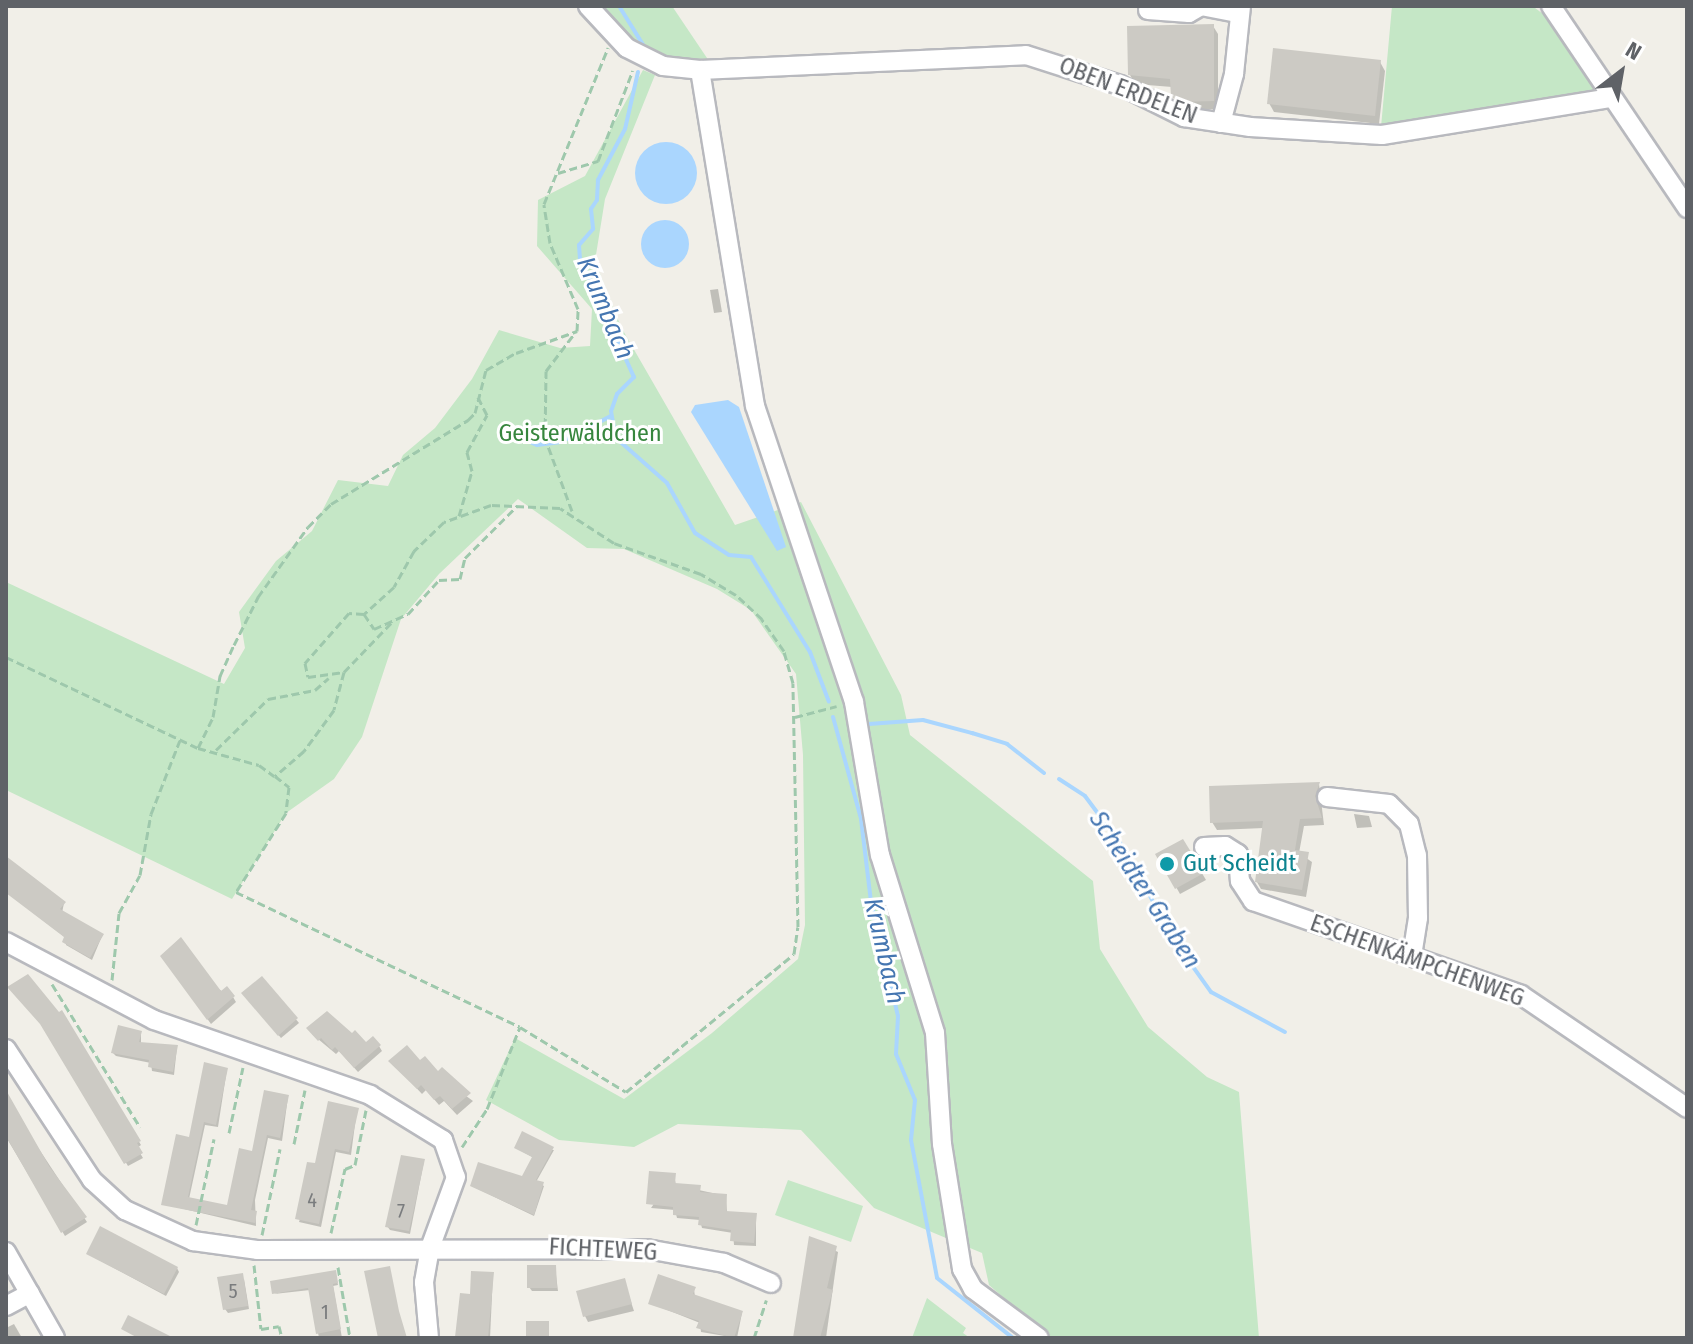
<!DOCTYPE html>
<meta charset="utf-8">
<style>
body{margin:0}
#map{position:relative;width:1693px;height:1344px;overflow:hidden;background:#f1efe8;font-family:"Fira Sans Condensed",sans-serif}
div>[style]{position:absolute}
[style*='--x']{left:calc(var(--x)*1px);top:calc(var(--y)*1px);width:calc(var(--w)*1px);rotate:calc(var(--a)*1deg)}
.green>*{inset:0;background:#c5e7c6}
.water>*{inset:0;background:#aad6fe}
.round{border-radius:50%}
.shadow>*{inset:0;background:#0003}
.stream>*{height:4px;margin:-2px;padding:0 2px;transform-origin:2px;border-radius:2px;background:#aad6fe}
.building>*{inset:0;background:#cccac4}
.path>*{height:3px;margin-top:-1.5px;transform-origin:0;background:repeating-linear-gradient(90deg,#9ec8ac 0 8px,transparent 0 12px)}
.roads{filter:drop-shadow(2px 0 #b8b9be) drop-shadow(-2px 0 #b8b9be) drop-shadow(0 2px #b8b9be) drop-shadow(0 -2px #b8b9be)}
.minor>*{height:18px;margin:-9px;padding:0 9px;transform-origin:9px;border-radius:9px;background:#fff}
.dots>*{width:22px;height:22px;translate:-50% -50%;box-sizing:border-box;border:4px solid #fff;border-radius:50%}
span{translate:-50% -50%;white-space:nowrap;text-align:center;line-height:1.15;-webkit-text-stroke:6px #fff;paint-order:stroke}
.number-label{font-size:20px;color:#7a7c7e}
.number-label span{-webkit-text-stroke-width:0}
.street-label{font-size:24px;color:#5f6267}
.park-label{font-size:24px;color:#37863e}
.culture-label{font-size:24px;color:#0d838f}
.left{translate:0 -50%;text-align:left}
.water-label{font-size:26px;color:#4576b1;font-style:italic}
.frame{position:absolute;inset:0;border:8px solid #5f6267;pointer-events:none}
.north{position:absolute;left:1581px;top:32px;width:80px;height:80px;-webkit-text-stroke:6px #fff;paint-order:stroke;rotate:31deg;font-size:22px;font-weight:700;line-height:32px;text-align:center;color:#5f6267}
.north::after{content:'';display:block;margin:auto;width:28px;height:36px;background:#5f6267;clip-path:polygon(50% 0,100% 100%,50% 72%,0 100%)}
</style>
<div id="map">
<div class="green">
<i style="clip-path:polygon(594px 6px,672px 6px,709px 61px,660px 57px,630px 43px)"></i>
<i style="clip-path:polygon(1392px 6px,1535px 8px,1550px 19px,1596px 89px,1592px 96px,1381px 127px)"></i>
<i style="clip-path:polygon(643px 70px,655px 75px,605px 199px,595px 261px,621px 327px,735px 525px,801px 502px,901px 695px,910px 735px,1093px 881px,1100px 949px,1148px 1027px,1207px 1077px,1239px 1092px,1259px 1338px,1049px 1338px,989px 1285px,982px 1253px,874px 1208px,801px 1130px,678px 1124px,634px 1147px,559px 1140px,486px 1100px,515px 1038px,624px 1099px,712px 1033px,798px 959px,805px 925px,803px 755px,796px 674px,751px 610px,717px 589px,624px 549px,587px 548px,518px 499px,439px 574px,401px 619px,362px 737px,334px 779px,286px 813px,232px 899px,6px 790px,6px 582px,224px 684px,245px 648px,239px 612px,276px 561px,312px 531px,338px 480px,388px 486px,403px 455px,435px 428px,472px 379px,499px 330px,560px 348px,590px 346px,592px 309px,537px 246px,538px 200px,585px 176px)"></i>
<i style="clip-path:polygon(788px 1180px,863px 1206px,851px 1242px,775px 1215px)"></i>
<i style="clip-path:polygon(927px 1298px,966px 1328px,963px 1333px,970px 1338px,912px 1338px)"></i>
</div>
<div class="water">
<i class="round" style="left:635px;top:142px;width:62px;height:62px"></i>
<i class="round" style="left:641px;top:220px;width:48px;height:48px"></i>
<i style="clip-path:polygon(728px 400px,739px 407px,786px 547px,777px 551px,691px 412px,695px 405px)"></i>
</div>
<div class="shadow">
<i style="clip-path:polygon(1213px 26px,1218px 34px,1218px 109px,1186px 110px,1178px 105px,1172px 87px,1135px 84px,1130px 75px)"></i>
<i style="clip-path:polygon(1380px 62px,1385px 71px,1379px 124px,1274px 112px,1269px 103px)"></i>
<i style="clip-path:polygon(718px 289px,722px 312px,714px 313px,710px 290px)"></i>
<i style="clip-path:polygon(1319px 784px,1324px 825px,1304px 826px,1299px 853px,1312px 862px,1306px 897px,1261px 889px,1257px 882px,1264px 828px,1217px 830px,1212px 822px)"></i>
<i style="clip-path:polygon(1354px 814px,1369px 816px,1372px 827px,1357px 828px)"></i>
<i style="clip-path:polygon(1183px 841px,1206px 880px,1180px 894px,1158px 855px)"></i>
<i style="clip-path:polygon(6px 858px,64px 903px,62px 913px,102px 936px,92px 960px,66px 945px,66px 938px,6px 892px)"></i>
<i style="clip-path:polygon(166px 961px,233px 997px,236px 1002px,211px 1024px)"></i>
<i style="clip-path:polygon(262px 978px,299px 1023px,281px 1038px,246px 997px)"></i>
<i style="clip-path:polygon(62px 1013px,141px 1145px,137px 1148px,143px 1158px,128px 1166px,44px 1028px)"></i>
<i style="clip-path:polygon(141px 1033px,141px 1044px,177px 1047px,174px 1075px,152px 1071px,151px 1063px,116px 1056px,113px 1053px)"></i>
<i style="clip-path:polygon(312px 1034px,379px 1046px,382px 1051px,358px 1072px,339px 1051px,336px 1054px)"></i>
<i style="clip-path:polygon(391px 1061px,420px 1062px,473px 1101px,457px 1115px,444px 1101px,439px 1105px,426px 1090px,422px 1094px)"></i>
<i style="clip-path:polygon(227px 1069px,218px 1127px,205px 1125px,189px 1199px,229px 1207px,253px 1153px,288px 1097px,282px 1141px,268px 1138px,255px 1200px,256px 1226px,163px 1204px)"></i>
<i style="clip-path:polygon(6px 1099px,87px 1222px,65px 1236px,6px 1137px)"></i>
<i style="clip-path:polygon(357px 1109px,351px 1155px,336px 1152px,321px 1227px,299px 1222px,316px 1166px)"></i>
<i style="clip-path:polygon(516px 1148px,554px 1150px,536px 1182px,544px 1186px,534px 1216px,472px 1186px,523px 1178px,534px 1158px)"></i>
<i style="clip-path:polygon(424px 1161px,410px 1234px,390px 1230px,387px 1226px)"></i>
<i style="clip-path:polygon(674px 1175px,676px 1185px,726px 1196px,727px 1213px,756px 1215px,756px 1246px,734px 1245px,733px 1233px,702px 1228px,700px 1220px,677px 1218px,675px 1210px,651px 1208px)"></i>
<i style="clip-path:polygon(810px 1239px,838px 1252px,826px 1338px,795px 1338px)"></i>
<i style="clip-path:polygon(88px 1254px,177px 1268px,179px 1272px,166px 1296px)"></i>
<i style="clip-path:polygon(555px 1267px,558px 1291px,532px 1291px,529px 1287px)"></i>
<i style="clip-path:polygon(493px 1274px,490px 1338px,458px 1338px,472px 1296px)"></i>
<i style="clip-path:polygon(336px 1275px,338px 1285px,333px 1286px,342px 1338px,319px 1338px,310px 1290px,274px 1294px)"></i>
<i style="clip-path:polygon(244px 1279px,249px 1309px,228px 1313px,225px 1309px)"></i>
<i style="clip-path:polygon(624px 1281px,634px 1311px,588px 1322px,585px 1316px)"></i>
<i style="clip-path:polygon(694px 1289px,695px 1297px,742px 1313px,737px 1338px,701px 1332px,700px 1323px,650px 1303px)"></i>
<i style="clip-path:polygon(14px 1324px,22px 1338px,6px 1338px,6px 1328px)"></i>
</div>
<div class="stream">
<i style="--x:619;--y:6;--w:49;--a:58.2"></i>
<i style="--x:638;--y:72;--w:58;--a:102.8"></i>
<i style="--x:625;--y:129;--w:58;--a:117.9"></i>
<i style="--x:598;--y:180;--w:20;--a:93"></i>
<i style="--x:597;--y:200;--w:11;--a:124"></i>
<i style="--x:591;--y:209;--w:20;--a:84"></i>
<i style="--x:593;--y:229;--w:21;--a:131"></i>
<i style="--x:579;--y:245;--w:13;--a:86"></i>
<i style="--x:580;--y:258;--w:131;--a:65.6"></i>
<i style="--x:634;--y:377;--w:24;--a:135"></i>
<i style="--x:617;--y:394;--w:18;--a:109"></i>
<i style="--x:611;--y:411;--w:27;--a:80"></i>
<i style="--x:616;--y:438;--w:68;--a:41.4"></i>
<i style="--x:667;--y:483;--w:57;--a:60.8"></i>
<i style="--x:695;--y:533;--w:40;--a:32.9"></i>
<i style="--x:729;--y:555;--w:22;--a:5"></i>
<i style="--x:751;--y:557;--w:112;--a:58.2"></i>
<i style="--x:810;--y:652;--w:53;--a:69.2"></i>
<i style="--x:523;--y:439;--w:15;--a:23"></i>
<i style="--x:537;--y:445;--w:24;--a:-7"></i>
<i style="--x:561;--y:442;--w:56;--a:-27.5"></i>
<i style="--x:833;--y:717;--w:106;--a:74.6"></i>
<i style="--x:861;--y:819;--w:84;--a:83.1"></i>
<i style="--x:871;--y:902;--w:117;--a:76.7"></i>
<i style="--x:898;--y:1016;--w:38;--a:93"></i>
<i style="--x:896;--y:1054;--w:50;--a:67.6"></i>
<i style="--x:915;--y:1100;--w:40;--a:95.7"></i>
<i style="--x:911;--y:1140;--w:140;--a:79.3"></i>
<i style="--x:937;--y:1278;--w:97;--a:38.3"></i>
<i style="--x:869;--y:724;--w:54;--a:-4.2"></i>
<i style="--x:923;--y:720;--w:51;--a:14.9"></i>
<i style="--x:972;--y:733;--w:37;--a:17"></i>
<i style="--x:1007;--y:744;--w:47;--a:38.1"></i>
<i style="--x:1059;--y:779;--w:31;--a:33"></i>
<i style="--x:1085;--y:796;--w:72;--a:53.4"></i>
<i style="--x:1128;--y:854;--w:93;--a:62.3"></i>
<i style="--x:1171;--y:936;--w:69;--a:54.5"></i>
<i style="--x:1211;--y:992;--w:84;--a:28.4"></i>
</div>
<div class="building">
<i style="clip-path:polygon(1214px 24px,1214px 101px,1180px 102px,1171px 97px,1170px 79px,1128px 75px,1127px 26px)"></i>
<i style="clip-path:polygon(1273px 48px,1381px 60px,1375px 116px,1267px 104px)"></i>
<i style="clip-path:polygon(1320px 782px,1315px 796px,1322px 818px,1300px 819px,1295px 850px,1309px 852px,1302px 890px,1255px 882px,1263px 821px,1210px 823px,1209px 786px)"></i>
<i style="clip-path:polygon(1183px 839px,1204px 873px,1175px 889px,1155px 854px)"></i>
<i style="clip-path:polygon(6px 856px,66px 902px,60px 909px,104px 934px,90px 958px,62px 942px,64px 937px,6px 893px)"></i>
<i style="clip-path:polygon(181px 937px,221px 991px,227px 986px,235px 996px,207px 1020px,160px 956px)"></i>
<i style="clip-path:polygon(28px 974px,59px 1012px,62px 1010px,141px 1141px,137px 1143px,143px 1153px,124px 1164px,40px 1024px,7px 987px)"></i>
<i style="clip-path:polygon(262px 976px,298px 1018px,278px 1036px,241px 993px)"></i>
<i style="clip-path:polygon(327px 1011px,352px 1033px,355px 1030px,366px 1042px,373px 1036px,381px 1045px,354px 1068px,335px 1047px,332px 1050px,321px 1038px,318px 1041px,306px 1028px)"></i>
<i style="clip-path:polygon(118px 1025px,142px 1031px,139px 1042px,178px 1045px,173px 1072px,148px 1067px,149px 1060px,111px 1053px)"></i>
<i style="clip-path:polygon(407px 1045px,420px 1060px,425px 1056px,438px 1071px,442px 1067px,471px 1093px,452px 1109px,440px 1096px,434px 1100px,421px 1085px,417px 1089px,388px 1061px)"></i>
<i style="clip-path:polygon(204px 1062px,228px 1068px,216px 1125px,204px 1122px,188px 1197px,227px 1205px,239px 1148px,252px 1151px,264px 1090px,289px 1095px,280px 1138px,267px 1135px,251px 1210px,257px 1211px,255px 1223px,161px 1205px,176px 1134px,189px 1137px)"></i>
<i style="clip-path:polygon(6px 1090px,49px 1166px,87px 1217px,61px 1233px,6px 1136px)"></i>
<i style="clip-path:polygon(328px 1101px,359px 1108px,349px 1152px,335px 1149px,319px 1224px,295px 1219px,307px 1162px,315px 1163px)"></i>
<i style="clip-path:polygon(522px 1131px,554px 1147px,536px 1180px,544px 1182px,534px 1215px,470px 1186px,478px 1162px,522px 1176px,532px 1157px,514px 1148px)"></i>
<i style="clip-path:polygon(401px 1155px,425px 1159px,409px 1231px,385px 1227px)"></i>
<i style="clip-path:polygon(649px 1171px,676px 1173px,675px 1183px,701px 1185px,700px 1192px,727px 1194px,726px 1211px,757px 1213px,754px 1243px,730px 1241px,731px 1230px,698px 1225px,699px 1217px,673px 1215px,673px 1207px,646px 1204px)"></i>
<i style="clip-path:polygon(100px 1226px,178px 1267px,164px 1294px,86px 1254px)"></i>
<i style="clip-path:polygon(809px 1236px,837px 1246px,827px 1288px,833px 1290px,820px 1338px,793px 1338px)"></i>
<i style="clip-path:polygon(527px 1265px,556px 1265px,557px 1288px,527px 1288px)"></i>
<i style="clip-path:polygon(390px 1266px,399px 1311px,407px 1338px,378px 1338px,364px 1271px)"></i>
<i style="clip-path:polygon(336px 1270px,338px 1283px,333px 1284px,341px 1329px,316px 1334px,308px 1288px,272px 1294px,270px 1281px)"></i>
<i style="clip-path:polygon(471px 1271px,494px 1272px,488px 1338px,455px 1337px,460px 1293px,470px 1294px)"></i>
<i style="clip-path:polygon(243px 1273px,248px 1306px,223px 1310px,217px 1277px)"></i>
<i style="clip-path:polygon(658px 1274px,696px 1287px,693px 1294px,743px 1311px,734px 1338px,696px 1328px,699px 1321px,648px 1304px)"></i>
<i style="clip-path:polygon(625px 1278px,632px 1304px,583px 1317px,576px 1291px)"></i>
<i style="clip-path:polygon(128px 1315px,174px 1338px,138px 1338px,121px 1329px)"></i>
<i style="clip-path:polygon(526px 1321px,549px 1321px,549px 1338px,526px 1338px)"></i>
</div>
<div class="path">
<i style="--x:558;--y:173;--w:42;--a:-16.7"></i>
<i style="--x:598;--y:161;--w:97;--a:-69"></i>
<i style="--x:572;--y:511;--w:78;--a:-110.3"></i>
<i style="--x:545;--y:438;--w:67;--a:-89.1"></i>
<i style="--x:546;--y:371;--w:46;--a:-52.9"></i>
<i style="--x:459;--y:516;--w:47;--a:-73.9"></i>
<i style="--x:472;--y:471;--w:20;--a:-105"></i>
<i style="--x:467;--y:452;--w:42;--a:-61.6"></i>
<i style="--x:487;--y:415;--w:20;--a:-117"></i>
<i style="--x:364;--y:614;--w:15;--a:-176"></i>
<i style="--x:349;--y:613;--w:67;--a:131.3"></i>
<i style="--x:305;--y:663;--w:14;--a:78"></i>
<i style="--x:308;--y:677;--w:36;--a:-8"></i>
<i style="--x:344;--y:672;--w:39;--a:105"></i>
<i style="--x:334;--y:710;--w:51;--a:126.2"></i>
<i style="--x:304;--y:751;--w:38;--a:139"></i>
<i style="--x:275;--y:776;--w:18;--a:38"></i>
<i style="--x:289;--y:787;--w:26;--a:97"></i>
<i style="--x:286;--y:813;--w:93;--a:122.3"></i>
<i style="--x:236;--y:892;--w:314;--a:25.4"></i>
<i style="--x:520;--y:1027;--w:124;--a:31.5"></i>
<i style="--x:626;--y:1092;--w:217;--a:-39.4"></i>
<i style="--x:794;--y:954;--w:27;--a:-82"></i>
<i style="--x:798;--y:927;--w:244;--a:-91.2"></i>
<i style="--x:793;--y:683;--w:33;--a:-106"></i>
<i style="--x:784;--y:651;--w:39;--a:-125"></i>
<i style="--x:762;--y:619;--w:35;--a:-137"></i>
<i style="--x:736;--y:595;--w:41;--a:-149"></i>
<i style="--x:701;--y:574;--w:92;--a:-160.4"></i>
<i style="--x:614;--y:543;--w:64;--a:-147.1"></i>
<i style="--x:560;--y:508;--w:69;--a:-177.5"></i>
<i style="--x:491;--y:505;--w:50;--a:160.1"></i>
<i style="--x:444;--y:522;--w:42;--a:136"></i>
<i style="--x:414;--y:551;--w:41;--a:119.1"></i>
<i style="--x:394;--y:587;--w:40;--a:138"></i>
<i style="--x:364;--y:614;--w:18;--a:56"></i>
<i style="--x:374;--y:629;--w:37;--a:-24"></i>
<i style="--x:408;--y:614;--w:46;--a:-47.6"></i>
<i style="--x:439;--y:580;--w:21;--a:-3"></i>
<i style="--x:460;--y:579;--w:22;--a:-77"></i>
<i style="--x:465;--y:558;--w:74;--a:-45"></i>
<i style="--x:6;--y:657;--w:212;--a:25.4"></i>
<i style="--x:198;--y:748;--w:63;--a:15.6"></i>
<i style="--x:259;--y:765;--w:19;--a:36"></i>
<i style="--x:344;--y:672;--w:68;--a:-46.2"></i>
<i style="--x:795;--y:717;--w:43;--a:-14.7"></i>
<i style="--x:198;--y:748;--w:34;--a:-64"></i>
<i style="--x:213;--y:717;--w:42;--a:-80.3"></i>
<i style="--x:220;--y:676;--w:34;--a:-66"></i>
<i style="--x:234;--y:645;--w:54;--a:-63.4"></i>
<i style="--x:258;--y:597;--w:86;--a:-54.5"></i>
<i style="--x:308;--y:527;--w:33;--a:-45"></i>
<i style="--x:331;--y:504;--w:161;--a:-31.5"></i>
<i style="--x:468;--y:420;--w:10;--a:-45"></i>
<i style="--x:475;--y:413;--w:44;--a:-75.7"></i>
<i style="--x:486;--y:370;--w:34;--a:-30"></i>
<i style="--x:516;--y:353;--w:65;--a:-19.8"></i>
<i style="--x:577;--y:331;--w:22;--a:-87"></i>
<i style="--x:578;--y:309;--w:72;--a:-113"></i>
<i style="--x:550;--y:243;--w:39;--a:-99"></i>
<i style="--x:544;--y:204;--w:169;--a:-67.7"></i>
<i style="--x:216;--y:750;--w:73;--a:-44.4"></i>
<i style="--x:268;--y:699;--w:48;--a:-10.8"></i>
<i style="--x:315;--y:690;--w:18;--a:-41"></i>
<i style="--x:112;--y:980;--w:67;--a:-84"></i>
<i style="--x:119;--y:913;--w:43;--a:-61.1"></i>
<i style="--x:140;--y:875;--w:62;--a:-79.8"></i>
<i style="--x:151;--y:814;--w:79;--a:-68.6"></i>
<i style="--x:52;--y:984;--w:168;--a:58.4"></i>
<i style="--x:229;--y:1133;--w:67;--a:-78"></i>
<i style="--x:294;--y:1144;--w:55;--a:-78.5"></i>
<i style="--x:462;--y:1147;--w:45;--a:-56.7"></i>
<i style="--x:487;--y:1109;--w:88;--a:-68.1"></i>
<i style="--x:196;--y:1225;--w:88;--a:-78.2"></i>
<i style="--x:331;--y:1233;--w:66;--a:-77.7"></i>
<i style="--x:345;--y:1169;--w:11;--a:-22"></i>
<i style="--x:355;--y:1165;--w:56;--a:-78.7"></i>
<i style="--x:262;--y:1235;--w:88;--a:-78.2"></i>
<i style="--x:254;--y:1265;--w:64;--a:83.8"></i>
<i style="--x:261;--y:1329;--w:18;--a:-9"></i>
<i style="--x:279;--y:1326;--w:12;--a:76"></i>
<i style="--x:338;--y:1267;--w:72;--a:80.4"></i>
<i style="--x:754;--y:1338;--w:40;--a:-72"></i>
</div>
<div class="roads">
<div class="minor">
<i style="--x:588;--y:6;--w:57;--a:47.1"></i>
<i style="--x:627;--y:48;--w:40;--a:26.6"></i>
<i style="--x:663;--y:66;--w:37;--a:6"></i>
<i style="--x:700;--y:70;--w:326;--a:-2.6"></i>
<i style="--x:1026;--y:55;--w:99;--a:17.7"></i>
<i style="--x:1120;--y:85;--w:72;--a:26.6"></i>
<i style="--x:1184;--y:117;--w:67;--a:8.6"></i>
<i style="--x:1250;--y:127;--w:132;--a:3.5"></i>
<i style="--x:1382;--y:135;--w:232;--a:-9.2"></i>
<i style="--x:1201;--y:6;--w:38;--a:11"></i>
<i style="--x:1551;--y:6;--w:244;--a:56"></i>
<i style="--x:1148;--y:10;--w:41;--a:4.2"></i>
<i style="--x:1189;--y:13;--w:14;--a:-30"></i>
<i style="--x:700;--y:70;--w:340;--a:80.7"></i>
<i style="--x:755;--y:406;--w:312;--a:71.5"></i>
<i style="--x:854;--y:702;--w:155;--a:80.4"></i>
<i style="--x:880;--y:855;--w:186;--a:72.8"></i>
<i style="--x:935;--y:1033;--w:111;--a:86.4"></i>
<i style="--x:942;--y:1144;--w:127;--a:80.9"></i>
<i style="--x:962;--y:1269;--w:23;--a:61"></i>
<i style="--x:973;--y:1289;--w:82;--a:36.6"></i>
<i style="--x:1221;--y:123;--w:51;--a:-75.1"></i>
<i style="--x:1234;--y:74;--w:68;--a:-84.1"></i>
<i style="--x:1327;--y:797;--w:62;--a:6.4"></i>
<i style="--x:1389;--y:804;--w:28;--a:45"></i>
<i style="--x:1409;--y:824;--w:32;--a:76"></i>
<i style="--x:1417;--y:855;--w:63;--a:89.1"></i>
<i style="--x:1418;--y:918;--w:37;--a:99"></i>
<i style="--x:1204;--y:847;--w:21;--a:-3"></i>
<i style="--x:1225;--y:846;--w:15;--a:32"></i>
<i style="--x:1238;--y:854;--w:27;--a:86"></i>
<i style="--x:1240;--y:881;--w:24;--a:57"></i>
<i style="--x:1253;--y:901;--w:284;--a:19.3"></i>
<i style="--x:1521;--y:995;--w:201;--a:34.2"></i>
<i style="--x:6;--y:942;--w:167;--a:27.8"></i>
<i style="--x:154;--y:1020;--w:229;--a:19.1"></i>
<i style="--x:370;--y:1095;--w:86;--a:31.7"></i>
<i style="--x:443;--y:1140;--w:39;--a:71"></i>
<i style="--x:456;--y:1177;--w:76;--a:110.1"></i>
<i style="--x:430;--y:1248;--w:35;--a:100"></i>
<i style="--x:424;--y:1282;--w:56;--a:84.9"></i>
<i style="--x:6;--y:1049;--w:157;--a:56.7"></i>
<i style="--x:92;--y:1180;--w:45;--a:42.3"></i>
<i style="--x:125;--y:1210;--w:75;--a:24.5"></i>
<i style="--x:193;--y:1241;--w:66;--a:7.9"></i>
<i style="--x:258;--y:1250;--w:389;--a:-0.1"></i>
<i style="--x:647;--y:1249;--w:78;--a:10.3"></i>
<i style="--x:724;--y:1263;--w:51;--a:23.1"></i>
<i style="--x:6;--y:1252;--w:99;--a:60.3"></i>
<i style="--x:6;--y:1306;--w:27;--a:-28"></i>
</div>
</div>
<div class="dots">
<i style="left:1167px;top:864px;background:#0f9aa8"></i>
</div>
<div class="number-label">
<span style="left:312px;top:1200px">4</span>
<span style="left:401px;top:1211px">7</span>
<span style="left:233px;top:1291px">5</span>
<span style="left:325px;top:1312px">1</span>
</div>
<div class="street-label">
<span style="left:1128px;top:91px;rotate:21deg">OBEN ERDELEN</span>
<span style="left:1417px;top:961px;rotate:20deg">ESCHENKÄMPCHENWEG</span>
<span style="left:603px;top:1250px;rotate:3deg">FICHTEWEG</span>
</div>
<div class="park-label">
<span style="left:580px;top:434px">Geisterwäldchen</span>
</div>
<div class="culture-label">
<span class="left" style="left:1183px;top:864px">Gut Scheidt</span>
</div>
<div class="water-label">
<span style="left:605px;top:308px;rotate:67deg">Krumbach</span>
<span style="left:1145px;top:890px;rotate:57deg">Scheidter Graben</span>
<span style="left:884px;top:951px;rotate:77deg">Krumbach</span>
</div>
<div class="frame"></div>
<div class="north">N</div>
</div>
